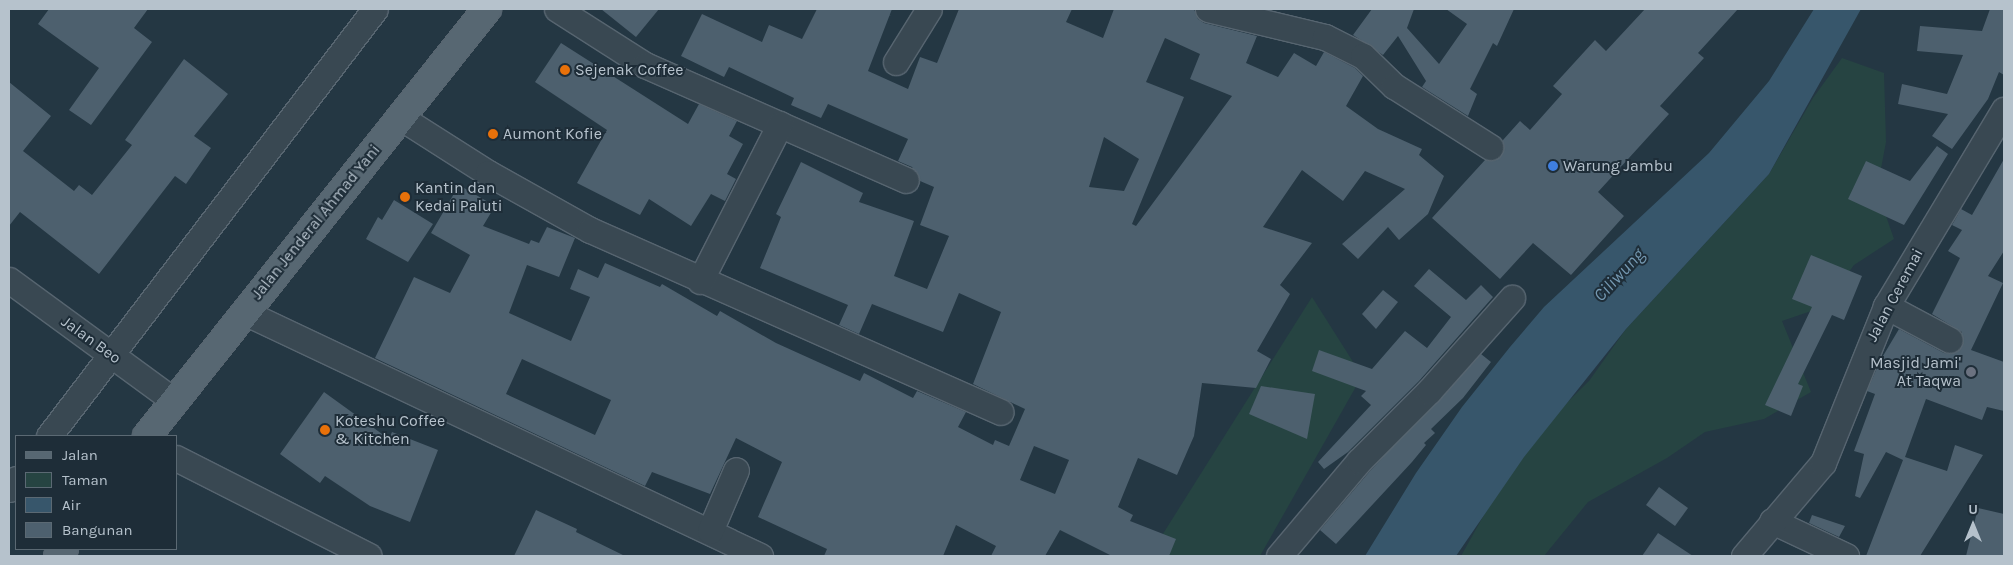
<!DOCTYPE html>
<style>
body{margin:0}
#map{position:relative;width:2013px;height:565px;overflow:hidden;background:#243743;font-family:Karla,sans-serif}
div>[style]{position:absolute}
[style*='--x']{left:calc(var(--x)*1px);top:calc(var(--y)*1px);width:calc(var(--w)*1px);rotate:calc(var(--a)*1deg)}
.green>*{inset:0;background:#264442}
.water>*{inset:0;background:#37566b}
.building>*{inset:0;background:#4d606e}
.roads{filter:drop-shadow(1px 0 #576570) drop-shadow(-1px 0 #576570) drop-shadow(0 1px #576570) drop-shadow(0 -1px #576570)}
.minor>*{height:25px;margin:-12.5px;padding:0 12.5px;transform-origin:12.5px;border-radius:12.5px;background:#394852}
.major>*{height:28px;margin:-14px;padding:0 14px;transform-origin:14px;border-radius:14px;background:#576772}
.dots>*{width:14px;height:14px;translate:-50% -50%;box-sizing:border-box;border:2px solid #1e2d38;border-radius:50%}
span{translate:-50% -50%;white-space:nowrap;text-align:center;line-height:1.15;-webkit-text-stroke:4px #1e2d38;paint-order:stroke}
.poi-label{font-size:16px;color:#b6c2cc}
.left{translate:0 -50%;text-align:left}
.right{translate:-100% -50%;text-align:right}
.street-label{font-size:16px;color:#b6c2cc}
.water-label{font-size:18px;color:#7498b1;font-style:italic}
.frame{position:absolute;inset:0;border:10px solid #b6c2cc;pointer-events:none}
.legend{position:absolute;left:15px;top:435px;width:162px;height:115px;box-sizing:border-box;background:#1e2d38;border:1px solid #5b6973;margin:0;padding:6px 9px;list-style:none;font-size:15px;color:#b6c2cc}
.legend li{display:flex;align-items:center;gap:10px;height:25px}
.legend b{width:25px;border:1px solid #5b6973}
.north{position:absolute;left:1948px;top:500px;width:50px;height:50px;-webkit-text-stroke:4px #1e2d38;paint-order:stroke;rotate:0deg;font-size:14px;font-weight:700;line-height:20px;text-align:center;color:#b6c2cc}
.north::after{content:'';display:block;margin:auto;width:18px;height:22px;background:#b6c2cc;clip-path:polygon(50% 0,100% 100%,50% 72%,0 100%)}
</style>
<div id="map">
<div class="green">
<i style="clip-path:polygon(1842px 58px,1884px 73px,1886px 142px,1877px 190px,1894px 239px,1854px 265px,1823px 307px,1782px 321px,1811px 392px,1764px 419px,1705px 432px,1667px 458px,1588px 502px,1544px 556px,1461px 556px,1522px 447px,1589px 381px,1626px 329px,1769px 174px,1813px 98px)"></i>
<i style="clip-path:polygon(1312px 297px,1362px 376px,1260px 556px,1149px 556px)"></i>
</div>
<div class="water">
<i style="clip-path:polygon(1814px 9px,1861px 9px,1769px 174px,1626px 329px,1524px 457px,1456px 556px,1365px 556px,1416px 473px,1462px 407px,1510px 347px,1544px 307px,1709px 153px,1769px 81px)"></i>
</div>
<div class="building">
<i style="clip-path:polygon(49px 9px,148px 9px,134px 28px,152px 42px,91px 125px,69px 110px,99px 68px,38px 24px)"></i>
<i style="clip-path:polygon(601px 9px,659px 9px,636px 37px)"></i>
<i style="clip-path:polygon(evenodd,817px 9px,892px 9px,868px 71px,908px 89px,920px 57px,937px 63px,959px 9px,1072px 9px,1066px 22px,1103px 38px,1114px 9px,1194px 9px,1198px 19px,1204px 23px,1257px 36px,1246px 63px,1278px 77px,1294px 53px,1316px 66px,1324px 52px,1355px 68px,1363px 76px,1346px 106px,1378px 129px,1422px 149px,1419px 155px,1444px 176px,1428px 214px,1399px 240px,1388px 227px,1358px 259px,1342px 244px,1405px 189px,1365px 171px,1343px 201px,1302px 170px,1263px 227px,1312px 243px,1280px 285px,1290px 294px,1257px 351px,1271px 359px,1256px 388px,1202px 383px,1194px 436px,1177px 475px,1138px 458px,1118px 507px,1133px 515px,1130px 521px,1176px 539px,1169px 556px,1112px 556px,1060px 530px,1045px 556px,991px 556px,996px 546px,956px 525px,943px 556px,824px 556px,827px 549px,758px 517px,782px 462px,736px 438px,710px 494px,652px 472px,645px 486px,375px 358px,414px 277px,450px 293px,470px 255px,431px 233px,459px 185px,495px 206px,483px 226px,529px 244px,531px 240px,539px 243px,547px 227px,575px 238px,559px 277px,527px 265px,509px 313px,571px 341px,590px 297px,570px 289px,578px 269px,598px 278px,605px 263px,660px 287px,662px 284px,717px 316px,720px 311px,776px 343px,860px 381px,864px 373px,913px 398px,917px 391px,966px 412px,958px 427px,993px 445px,995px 440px,1009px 446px,1025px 409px,973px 384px,1001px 312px,959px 293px,943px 332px,872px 304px,859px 334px,839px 325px,848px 305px,760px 268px,781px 217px,776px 214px,801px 162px,863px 193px,859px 202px,914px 221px,894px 276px,927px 289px,949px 236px,920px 225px,934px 187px,920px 181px,912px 167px,898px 161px,908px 139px,828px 104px,821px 118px,791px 105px,794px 98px,729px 67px,724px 77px,681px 56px,702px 14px,762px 42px,769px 25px,802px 39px,817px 9px,1165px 38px,1200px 54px,1190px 79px,1232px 96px,1136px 226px,1132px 224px,1184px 97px,1146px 82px,1165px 38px,817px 9px,1104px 137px,1139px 159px,1124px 191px,1089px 187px,1104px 137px,817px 9px,522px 359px,611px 400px,595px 435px,506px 394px,522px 359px,817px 9px,1034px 446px,1069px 460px,1055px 494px,1020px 480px,1034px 446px)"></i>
<i style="clip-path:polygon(1372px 9px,1414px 9px,1407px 28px,1439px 64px,1467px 24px,1446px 9px,1514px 9px,1497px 46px,1493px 43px,1470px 89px,1477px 94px,1468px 116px,1422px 87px,1426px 81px,1398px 36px,1383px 55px,1353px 35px)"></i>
<i style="clip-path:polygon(1645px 9px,1738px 9px,1698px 53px,1704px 58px,1660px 106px,1669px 114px,1598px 192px,1624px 216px,1571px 275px,1533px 243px,1500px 279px,1432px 218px,1485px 160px,1496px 160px,1502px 155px,1503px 140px,1520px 121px,1530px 130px,1562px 94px,1553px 86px,1595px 40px,1606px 51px)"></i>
<i style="clip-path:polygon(1990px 9px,2004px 9px,2004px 75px,1999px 72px,1988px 99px,1952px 149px,1932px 136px,1948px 114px,1898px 104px,1902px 84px,1947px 94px,1963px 55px,1917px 51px,1920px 26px,1982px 31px)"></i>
<i style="clip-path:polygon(561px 43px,688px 124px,699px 104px,737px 121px,729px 136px,743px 144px,727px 174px,736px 179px,725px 201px,711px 194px,691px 226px,649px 199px,640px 215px,577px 183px,607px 130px,535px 82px)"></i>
<i style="clip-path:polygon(184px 59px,228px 94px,194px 136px,211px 148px,186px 184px,175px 176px,99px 274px,20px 212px,9px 226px,9px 82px,51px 116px,23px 151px,74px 191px,79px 185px,92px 195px,132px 145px,125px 140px)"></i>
<i style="clip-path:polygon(1937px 146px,1948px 154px,1904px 225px,1848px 199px,1866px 161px,1910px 181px)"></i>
<i style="clip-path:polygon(2004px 159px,2004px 251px,1988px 276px,2003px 283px,1971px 350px,2004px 362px,2004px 411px,1987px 407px,1982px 420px,1926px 399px,1905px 457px,1947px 471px,1955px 445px,1983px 455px,1920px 556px,1866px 556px,1903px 460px,1886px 452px,1860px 498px,1855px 496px,1864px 454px,1854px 451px,1875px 394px,1867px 391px,1880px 361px,1899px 329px,1944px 353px,1951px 354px,1962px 347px,1962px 332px,1932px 314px,1960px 258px,1948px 251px,1962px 230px,1952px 225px,1961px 209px,1972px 215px)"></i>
<i style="clip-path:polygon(394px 200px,433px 224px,408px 262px,366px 239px,378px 217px,382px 220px)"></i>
<i style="clip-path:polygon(1811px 255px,1862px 276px,1844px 320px,1832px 315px,1798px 384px,1803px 386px,1791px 416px,1765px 405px,1812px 307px,1792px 299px)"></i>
<i style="clip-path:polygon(1429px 269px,1466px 300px,1481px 285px,1493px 297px,1419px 381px,1348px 452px,1324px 469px,1318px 462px,1371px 405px,1361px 396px,1366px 391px,1312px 371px,1319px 350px,1372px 369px,1405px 331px,1427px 348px,1451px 317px,1414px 286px)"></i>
<i style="clip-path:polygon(1383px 290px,1398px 302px,1376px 329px,1362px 314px)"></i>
<i style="clip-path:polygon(1481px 354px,1491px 362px,1463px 398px,1431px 429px,1435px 433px,1424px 443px,1426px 445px,1412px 462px,1336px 544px,1320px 530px,1370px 471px)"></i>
<i style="clip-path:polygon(1261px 386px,1315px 394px,1307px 439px,1249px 414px)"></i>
<i style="clip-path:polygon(324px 392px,389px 439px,392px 432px,438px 450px,410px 522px,370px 506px,325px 476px,320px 483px,280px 454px)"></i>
<i style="clip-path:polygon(1659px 487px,1688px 508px,1675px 526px,1646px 505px)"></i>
<i style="clip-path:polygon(1978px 508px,2004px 514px,2004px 556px,1966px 556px)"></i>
<i style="clip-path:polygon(536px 510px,577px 529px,576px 532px,625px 556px,514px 556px)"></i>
<i style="clip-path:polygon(1812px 515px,1845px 526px,1839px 537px,1809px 523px)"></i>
<i style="clip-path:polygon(1658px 533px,1693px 556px,1642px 556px)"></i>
</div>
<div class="roads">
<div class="minor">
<i style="--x:557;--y:9;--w:104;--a:32.5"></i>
<i style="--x:645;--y:65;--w:285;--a:23.8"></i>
<i style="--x:1208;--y:9;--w:120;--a:13.5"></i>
<i style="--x:1325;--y:37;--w:42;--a:26.6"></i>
<i style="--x:1363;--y:56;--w:43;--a:44.1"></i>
<i style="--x:1394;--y:86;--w:114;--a:32.4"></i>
<i style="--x:896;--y:62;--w:62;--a:-58.1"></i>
<i style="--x:400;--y:117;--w:104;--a:32.5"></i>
<i style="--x:488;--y:173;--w:117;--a:29.2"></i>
<i style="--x:590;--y:230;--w:449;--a:23.9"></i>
<i style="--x:9;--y:280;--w:203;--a:36.2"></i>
<i style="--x:700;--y:281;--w:176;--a:-63"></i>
<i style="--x:1886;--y:306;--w:72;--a:28"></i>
<i style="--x:244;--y:312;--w:571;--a:25.31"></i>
<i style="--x:49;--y:436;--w:537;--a:-52.64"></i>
<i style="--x:176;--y:458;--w:216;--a:26.9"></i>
<i style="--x:9;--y:489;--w:12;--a:-55"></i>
<i style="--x:1772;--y:521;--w:82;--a:25.3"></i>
<i style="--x:710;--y:531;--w:66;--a:-66.9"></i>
<i style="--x:1279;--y:556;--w:124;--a:-49.9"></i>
<i style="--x:1359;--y:461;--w:99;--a:-45"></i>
<i style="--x:1429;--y:391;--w:125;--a:-48.3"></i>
<i style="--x:1744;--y:556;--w:122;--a:-49.7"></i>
<i style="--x:1823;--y:463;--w:169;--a:-68.1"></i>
<i style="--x:1886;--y:306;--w:229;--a:-59"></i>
</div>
<div class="major">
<i style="--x:147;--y:436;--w:546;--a:-51.47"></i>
<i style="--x:58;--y:556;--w:9;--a:-49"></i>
</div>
</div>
<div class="dots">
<i style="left:565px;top:70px;background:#e8710a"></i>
<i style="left:493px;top:134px;background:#e8710a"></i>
<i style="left:1553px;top:166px;background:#3f7fe0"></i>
<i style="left:405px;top:197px;background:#e8710a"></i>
<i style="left:1971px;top:372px;background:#6b7280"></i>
<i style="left:325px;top:430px;background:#e8710a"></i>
</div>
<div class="poi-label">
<span class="left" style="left:575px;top:70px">Sejenak Coffee</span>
<span class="left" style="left:503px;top:134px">Aumont Kofie</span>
<span class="left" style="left:1563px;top:166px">Warung Jambu</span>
<span class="left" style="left:415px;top:197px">Kantin dan<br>Kedai Paluti</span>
<span class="right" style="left:1961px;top:372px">Masjid Jami'<br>At Taqwa</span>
<span class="left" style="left:335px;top:430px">Koteshu Coffee<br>&amp; Kitchen</span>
</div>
<div class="street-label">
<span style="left:316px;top:222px;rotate:-51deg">Jalan Jenderal Ahmad Yani</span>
<span style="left:1895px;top:295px;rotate:-62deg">Jalan Ceremai</span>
<span style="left:91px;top:340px;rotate:36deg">Jalan Beo</span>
</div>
<div class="water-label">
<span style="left:1619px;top:275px;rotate:-47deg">Ciliwung</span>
</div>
<div class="frame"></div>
<ul class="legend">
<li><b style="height:6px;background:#576772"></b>Jalan</li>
<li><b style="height:14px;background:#264442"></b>Taman</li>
<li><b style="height:14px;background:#37566b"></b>Air</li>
<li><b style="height:14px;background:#4d606e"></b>Bangunan</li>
</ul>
<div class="north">U</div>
</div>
